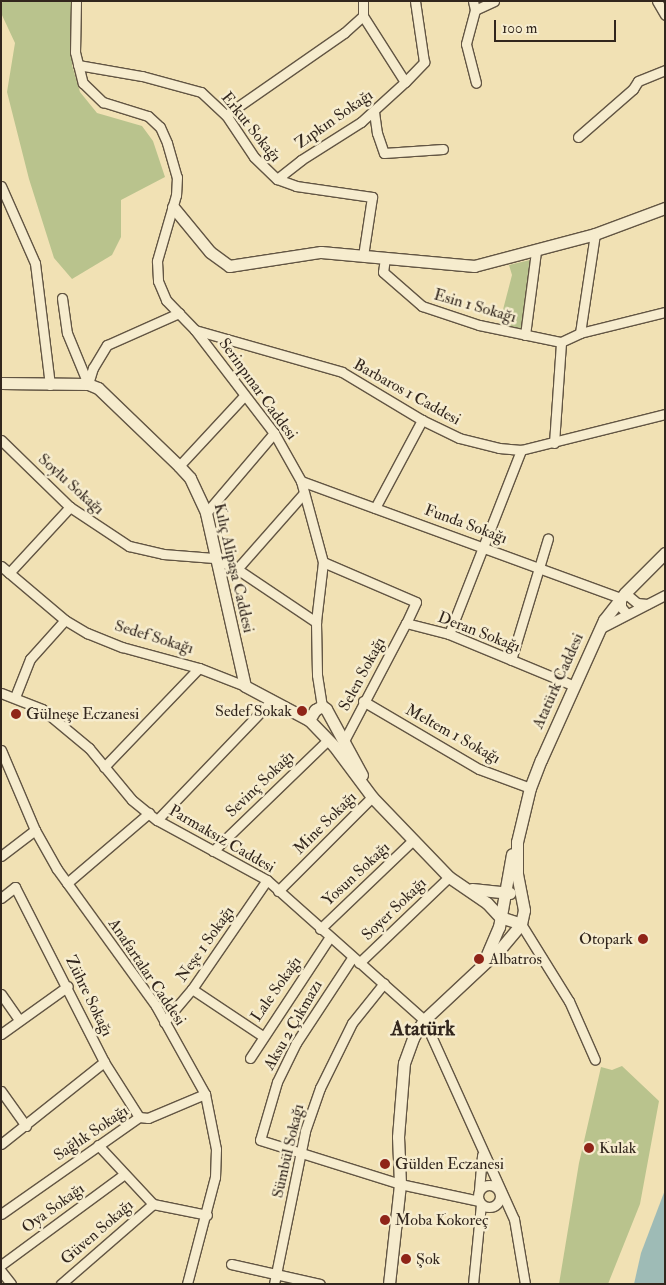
<!DOCTYPE html>
<meta charset="utf-8">
<style>
body{margin:0}
#map{position:relative;width:666px;height:1285px;overflow:hidden;background:#f1e1b4;font-family:"IM FELL Double Pica",serif}
div>[style]{position:absolute}
[style*='--x']{left:calc(var(--x)*1px);top:calc(var(--y)*1px);width:calc(var(--w)*1px);rotate:calc(var(--a)*1deg)}
.green>*{inset:0;background:#b9c38d}
.water>*{inset:0;background:#9ebbb6}
.roads{filter:drop-shadow(1px 0 #625543) drop-shadow(-1px 0 #625543) drop-shadow(0 1px #625543) drop-shadow(0 -1px #625543)}
.street>*{height:9px;margin:-4.5px;padding:0 4.5px;transform-origin:4.5px;border-radius:4.5px;background:#f6ecce}
.street>.ring{margin:-4.5px;padding:0;box-sizing:content-box;background:none;border:9px solid #f6ecce;border-radius:50%}
.secondary>*{height:11px;margin:-5.5px;padding:0 5.5px;transform-origin:5.5px;border-radius:5.5px;background:#f6ecce}
.dots>*{width:14px;height:14px;translate:-50% -50%;box-sizing:border-box;border:2px solid #f6ecce;border-radius:50%}
span{translate:-50% -50%;white-space:nowrap;text-align:center;line-height:1.15;-webkit-text-stroke:5px #f6ecce;paint-order:stroke}
.street-label{font-size:16px;color:#32261d}
.poi-label{font-size:16px;color:#32261d}
.right{translate:-100% -50%;text-align:right}
.left{translate:0 -50%;text-align:left}
.district-label{font-size:21px;color:#32261d;font-weight:700}
.frame{position:absolute;inset:0;border:2px solid #32261d;pointer-events:none}
.scale{position:absolute;left:494px;top:20px;width:122px;height:22px;box-sizing:border-box;border:2px solid #32261d;border-top:0;padding-left:6px;font-size:15px;line-height:18px;white-space:nowrap;color:#32261d;-webkit-text-stroke:4px #f6ecce;paint-order:stroke}
</style>
<div id="map">
<div class="green">
<i style="clip-path:polygon(5px 1px,73px 1px,72px 65px,80px 92px,97px 113px,142px 126px,153px 141px,165px 177px,121px 200px,121px 237px,112px 255px,72px 279px,54px 258px,29px 179px,7px 92px,15px 43px,1px 13px,1px 3px)"></i>
<i style="clip-path:polygon(530px 260px,521px 329px,499px 325px,512px 275px,509px 265px)"></i>
<i style="clip-path:polygon(622px 1066px,659px 1101px,640px 1204px,608px 1284px,559px 1284px,579px 1163px,601px 1067px,612px 1070px)"></i>
</div>
<div class="water">
<i style="clip-path:polygon(665px 1190px,665px 1284px,634px 1284px,641px 1253px)"></i>
</div>
<div class="roads">
<div class="street">
<i style="--x:76;--y:1;--w:51;--a:91.1"></i>
<i style="--x:75;--y:52;--w:32;--a:76"></i>
<i style="--x:83;--y:83;--w:28;--a:44"></i>
<i style="--x:103;--y:102;--w:47;--a:17.3"></i>
<i style="--x:148;--y:116;--w:16;--a:43"></i>
<i style="--x:160;--y:127;--w:17;--a:66"></i>
<i style="--x:167;--y:143;--w:35;--a:74"></i>
<i style="--x:177;--y:177;--w:18;--a:93"></i>
<i style="--x:176;--y:195;--w:69;--a:106.1"></i>
<i style="--x:157;--y:261;--w:20;--a:87"></i>
<i style="--x:158;--y:281;--w:21;--a:67"></i>
<i style="--x:166;--y:300;--w:42;--a:46"></i>
<i style="--x:195;--y:330;--w:130;--a:52.5"></i>
<i style="--x:274;--y:433;--w:55;--a:60.6"></i>
<i style="--x:301;--y:481;--w:84;--a:74.8"></i>
<i style="--x:323;--y:562;--w:60;--a:96.7"></i>
<i style="--x:316;--y:622;--w:53;--a:88.9"></i>
<i style="--x:317;--y:675;--w:31;--a:81"></i>
<i style="--x:363;--y:1;--w:15;--a:90"></i>
<i style="--x:363;--y:16;--w:78;--a:57.5"></i>
<i style="--x:405;--y:82;--w:28;--a:-46"></i>
<i style="--x:424;--y:62;--w:62;--a:-98.4"></i>
<i style="--x:473;--y:1;--w:9;--a:77"></i>
<i style="--x:475;--y:10;--w:35;--a:105"></i>
<i style="--x:466;--y:44;--w:40;--a:75.6"></i>
<i style="--x:657;--y:1;--w:16;--a:60"></i>
<i style="--x:475;--y:10;--w:21;--a:-25"></i>
<i style="--x:78;--y:65;--w:65;--a:9.8"></i>
<i style="--x:142;--y:76;--w:61;--a:15.2"></i>
<i style="--x:201;--y:92;--w:34;--a:43"></i>
<i style="--x:226;--y:115;--w:50;--a:56.3"></i>
<i style="--x:254;--y:157;--w:32;--a:44"></i>
<i style="--x:277;--y:179;--w:20;--a:20"></i>
<i style="--x:296;--y:186;--w:77;--a:8.2"></i>
<i style="--x:372;--y:197;--w:60;--a:98.7"></i>
<i style="--x:374;--y:112;--w:21;--a:82"></i>
<i style="--x:377;--y:133;--w:21;--a:71"></i>
<i style="--x:384;--y:153;--w:59;--a:-3.9"></i>
<i style="--x:226;--y:115;--w:144;--a:-34.8"></i>
<i style="--x:344;--y:33;--w:25;--a:-42"></i>
<i style="--x:578;--y:137;--w:73;--a:-41.1"></i>
<i style="--x:633;--y:89;--w:9;--a:-58"></i>
<i style="--x:638;--y:81;--w:29;--a:-22"></i>
<i style="--x:277;--y:179;--w:31;--a:-38"></i>
<i style="--x:301;--y:160;--w:71;--a:-32.3"></i>
<i style="--x:361;--y:122;--w:59;--a:-42.3"></i>
<i style="--x:1;--y:186;--w:84;--a:66.2"></i>
<i style="--x:35;--y:263;--w:123;--a:83"></i>
<i style="--x:385;--y:258;--w:14;--a:98"></i>
<i style="--x:383;--y:272;--w:52;--a:41.1"></i>
<i style="--x:422;--y:306;--w:60;--a:18.4"></i>
<i style="--x:479;--y:325;--w:84;--a:11.7"></i>
<i style="--x:62;--y:298;--w:35;--a:82"></i>
<i style="--x:67;--y:333;--w:55;--a:67.6"></i>
<i style="--x:195;--y:330;--w:153;--a:15.9"></i>
<i style="--x:342;--y:372;--w:93;--a:31"></i>
<i style="--x:422;--y:420;--w:41;--a:25.9"></i>
<i style="--x:459;--y:438;--w:41;--a:14"></i>
<i style="--x:499;--y:448;--w:22;--a:5"></i>
<i style="--x:521;--y:450;--w:148;--a:-14"></i>
<i style="--x:580;--y:333;--w:100;--a:-81.4"></i>
<i style="--x:525;--y:335;--w:85;--a:-82.5"></i>
<i style="--x:561;--y:342;--w:21;--a:-25"></i>
<i style="--x:580;--y:333;--w:88;--a:-13.9"></i>
<i style="--x:88;--y:384;--w:17;--a:-73"></i>
<i style="--x:93;--y:368;--w:27;--a:-59"></i>
<i style="--x:107;--y:345;--w:79;--a:-24"></i>
<i style="--x:1;--y:440;--w:96;--a:44.2"></i>
<i style="--x:70;--y:507;--w:71;--a:33.5"></i>
<i style="--x:129;--y:546;--w:35;--a:13"></i>
<i style="--x:163;--y:554;--w:51;--a:4.5"></i>
<i style="--x:214;--y:558;--w:25;--a:26"></i>
<i style="--x:237;--y:569;--w:95;--a:33.9"></i>
<i style="--x:554;--y:443;--w:101;--a:-86"></i>
<i style="--x:179;--y:466;--w:96;--a:-47.1"></i>
<i style="--x:301;--y:481;--w:341;--a:20.1"></i>
<i style="--x:621;--y:598;--w:9;--a:90"></i>
<i style="--x:621;--y:607;--w:8;--a:50"></i>
<i style="--x:375;--y:508;--w:100;--a:-61.9"></i>
<i style="--x:206;--y:513;--w:105;--a:-49.6"></i>
<i style="--x:323;--y:562;--w:101;--a:23.3"></i>
<i style="--x:416;--y:602;--w:23;--a:115"></i>
<i style="--x:406;--y:623;--w:44;--a:14.3"></i>
<i style="--x:449;--y:634;--w:133;--a:22.5"></i>
<i style="--x:1;--y:566;--w:84;--a:40.2"></i>
<i style="--x:65;--y:620;--w:26;--a:31"></i>
<i style="--x:87;--y:633;--w:38;--a:22"></i>
<i style="--x:122;--y:647;--w:80;--a:15.3"></i>
<i style="--x:199;--y:668;--w:49;--a:21.4"></i>
<i style="--x:237;--y:569;--w:101;--a:-48.6"></i>
<i style="--x:9;--y:573;--w:90;--a:-47.3"></i>
<i style="--x:625;--y:593;--w:16;--a:40"></i>
<i style="--x:637;--y:603;--w:10;--a:6"></i>
<i style="--x:601;--y:628;--w:72;--a:-27.3"></i>
<i style="--x:449;--y:634;--w:198;--a:-68.6"></i>
<i style="--x:511;--y:660;--w:127;--a:-73.1"></i>
<i style="--x:1;--y:693;--w:44;--a:21.3"></i>
<i style="--x:42;--y:709;--w:61;--a:39.7"></i>
<i style="--x:89;--y:748;--w:67;--a:50.4"></i>
<i style="--x:132;--y:800;--w:32;--a:39"></i>
<i style="--x:157;--y:820;--w:125;--a:28.6"></i>
<i style="--x:267;--y:880;--w:210;--a:41.7"></i>
<i style="--x:424;--y:1020;--w:218;--a:65.7"></i>
<i style="--x:514;--y:1219;--w:66;--a:80.4"></i>
<i style="--x:15;--y:697;--w:41;--a:-68.5"></i>
<i style="--x:30;--y:659;--w:52;--a:-48.1"></i>
<i style="--x:363;--y:701;--w:134;--a:30.4"></i>
<i style="--x:479;--y:769;--w:54;--a:20.4"></i>
<i style="--x:345;--y:739;--w:131;--a:-62.3"></i>
<i style="--x:1;--y:750;--w:87;--a:67"></i>
<i style="--x:35;--y:830;--w:45;--a:60.6"></i>
<i style="--x:57;--y:869;--w:169;--a:54.1"></i>
<i style="--x:156;--y:1006;--w:101;--a:60.9"></i>
<i style="--x:205;--y:1094;--w:56;--a:78.7"></i>
<i style="--x:216;--y:1149;--w:28;--a:92"></i>
<i style="--x:215;--y:1177;--w:111;--a:104.7"></i>
<i style="--x:104;--y:767;--w:137;--a:-46.2"></i>
<i style="--x:157;--y:820;--w:166;--a:-46.2"></i>
<i style="--x:213;--y:851;--w:160;--a:-44"></i>
<i style="--x:1;--y:856;--w:43;--a:-37.4"></i>
<i style="--x:67;--y:883;--w:108;--a:-40.5"></i>
<i style="--x:278;--y:891;--w:133;--a:-45"></i>
<i style="--x:1;--y:898;--w:18;--a:-38"></i>
<i style="--x:15;--y:887;--w:196;--a:63"></i>
<i style="--x:104;--y:1062;--w:65;--a:57.5"></i>
<i style="--x:521;--y:924;--w:91;--a:58.1"></i>
<i style="--x:569;--y:1001;--w:64;--a:66.2"></i>
<i style="--x:320;--y:929;--w:127;--a:-43.7"></i>
<i style="--x:352;--y:958;--w:102;--a:123.4"></i>
<i style="--x:296;--y:1043;--w:43;--a:116"></i>
<i style="--x:277;--y:1082;--w:60;--a:106.3"></i>
<i style="--x:260;--y:1140;--w:147;--a:17.4"></i>
<i style="--x:400;--y:1184;--w:81;--a:12.1"></i>
<i style="--x:359;--y:963;--w:124;--a:-43.7"></i>
<i style="--x:192;--y:989;--w:83;--a:33.7"></i>
<i style="--x:1;--y:994;--w:32;--a:55"></i>
<i style="--x:164;--y:1022;--w:43;--a:-49.7"></i>
<i style="--x:192;--y:989;--w:132;--a:-55.5"></i>
<i style="--x:1;--y:1034;--w:82;--a:-35.6"></i>
<i style="--x:250;--y:1058;--w:144;--a:-56.6"></i>
<i style="--x:1;--y:1091;--w:43;--a:54.5"></i>
<i style="--x:1;--y:1144;--w:132;--a:-38.5"></i>
<i style="--x:98;--y:1145;--w:81;--a:47"></i>
<i style="--x:153;--y:1204;--w:55;--a:11.5"></i>
<i class="ring" style="left:478px;top:1185px;width:13px;height:13px"></i>
<i style="--x:479;--y:1190;--w:35;--a:-85"></i>
<i style="--x:1;--y:1214;--w:169;--a:-35.1"></i>
<i style="--x:139;--y:1117;--w:9;--a:6"></i>
<i style="--x:148;--y:1118;--w:62;--a:-22.8"></i>
<i style="--x:231;--y:1264;--w:91;--a:12.7"></i>
<i style="--x:1;--y:1265;--w:152;--a:-36.4"></i>
<i style="--x:1;--y:1271;--w:16;--a:52"></i>
<i style="--x:61;--y:1284;--w:122;--a:-41"></i>
<i style="--x:274;--y:1284;--w:156;--a:-78.5"></i>
<i style="--x:305;--y:1131;--w:46;--a:-70.8"></i>
<i style="--x:320;--y:1088;--w:72;--a:-63.8"></i>
<i style="--x:352;--y:1023;--w:51;--a:-51.3"></i>
<i style="--x:473;--y:1284;--w:80;--a:-84.3"></i>
</div>
<div class="secondary">
<i style="--x:173;--y:207;--w:58;--a:50.6"></i>
<i style="--x:210;--y:252;--w:24;--a:36"></i>
<i style="--x:229;--y:266;--w:93;--a:-8.7"></i>
<i style="--x:321;--y:252;--w:154;--a:5.2"></i>
<i style="--x:474;--y:266;--w:125;--a:-14.8"></i>
<i style="--x:595;--y:234;--w:75;--a:-20.4"></i>
<i style="--x:1;--y:383;--w:87;--a:0.7"></i>
<i style="--x:88;--y:384;--w:11;--a:22"></i>
<i style="--x:98;--y:388;--w:112;--a:43.9"></i>
<i style="--x:179;--y:466;--w:16;--a:47"></i>
<i style="--x:190;--y:478;--w:38;--a:65"></i>
<i style="--x:206;--y:513;--w:177;--a:77.3"></i>
<i style="--x:245;--y:686;--w:72;--a:28"></i>
<i style="--x:309;--y:720;--w:36;--a:46"></i>
<i style="--x:334;--y:746;--w:64;--a:53.3"></i>
<i style="--x:372;--y:797;--w:111;--a:46.1"></i>
<i style="--x:449;--y:877;--w:46;--a:34.4"></i>
<i style="--x:487;--y:903;--w:19;--a:47"></i>
<i style="--x:500;--y:917;--w:22;--a:18"></i>
<i style="--x:309;--y:720;--w:12;--a:-59"></i>
<i style="--x:315;--y:710;--w:8;--a:-30"></i>
<i style="--x:322;--y:706;--w:5;--a:37"></i>
<i style="--x:326;--y:709;--w:75;--a:61.4"></i>
<i style="--x:472;--y:889;--w:38;--a:6"></i>
<i style="--x:486;--y:957;--w:33;--a:-67"></i>
<i style="--x:499;--y:927;--w:74;--a:-79.9"></i>
<i style="--x:389;--y:1284;--w:101;--a:-83.7"></i>
<i style="--x:400;--y:1184;--w:47;--a:-92.4"></i>
<i style="--x:398;--y:1137;--w:74;--a:-85.4"></i>
<i style="--x:404;--y:1063;--w:27;--a:-70"></i>
<i style="--x:413;--y:1038;--w:21;--a:-59"></i>
<i style="--x:424;--y:1020;--w:105;--a:-43.1"></i>
<i style="--x:501;--y:948;--w:31;--a:-50"></i>
<i style="--x:521;--y:924;--w:14;--a:-78"></i>
<i style="--x:524;--y:910;--w:36;--a:-101"></i>
<i style="--x:517;--y:875;--w:33;--a:-90"></i>
<i style="--x:517;--y:842;--w:56;--a:-76.5"></i>
<i style="--x:530;--y:788;--w:30;--a:-69"></i>
<i style="--x:541;--y:760;--w:154;--a:-65.8"></i>
<i style="--x:604;--y:620;--w:34;--a:-52"></i>
<i style="--x:625;--y:593;--w:57;--a:-45"></i>
</div>
</div>
<div class="dots">
<i style="left:302px;top:711px;background:#8f2418"></i>
<i style="left:16px;top:714px;background:#8f2418"></i>
<i style="left:643px;top:939px;background:#8f2418"></i>
<i style="left:479px;top:959px;background:#8f2418"></i>
<i style="left:589px;top:1148px;background:#8f2418"></i>
<i style="left:385px;top:1164px;background:#8f2418"></i>
<i style="left:385px;top:1220px;background:#8f2418"></i>
<i style="left:406px;top:1259px;background:#8f2418"></i>
</div>
<div class="street-label">
<span style="left:334px;top:119px;rotate:-35deg">Zıpkın Sokağı</span>
<span style="left:251px;top:127px;rotate:51deg">Erkut Sokağı</span>
<span style="left:475px;top:306px;rotate:16deg">Esin 1 Sokağı</span>
<span style="left:258px;top:389px;rotate:54deg">Serinpınar Caddesi</span>
<span style="left:407px;top:392px;rotate:29deg">Barbaros 1 Caddesi</span>
<span style="left:71px;top:484px;rotate:42deg">Soylu Sokağı</span>
<span style="left:466px;top:524px;rotate:20deg">Funda Sokağı</span>
<span style="left:234px;top:568px;rotate:77deg">Kılıç Alipaşa Caddesi</span>
<span style="left:479px;top:632px;rotate:21deg">Deran Sokağı</span>
<span style="left:154px;top:637px;rotate:17deg">Sedef Sokağı</span>
<span style="left:362px;top:674px;rotate:-62deg">Selen Sokağı</span>
<span style="left:558px;top:681px;rotate:-66deg">Atatürk Caddesi</span>
<span style="left:453px;top:734px;rotate:29deg">Meltem 1 Sokağı</span>
<span style="left:260px;top:784px;rotate:-44deg">Sevinç Sokağı</span>
<span style="left:325px;top:823px;rotate:-45deg">Mine Sokağı</span>
<span style="left:222px;top:839px;rotate:30deg">Parmaksız Caddesi</span>
<span style="left:356px;top:874px;rotate:-43deg">Yosun Sokağı</span>
<span style="left:394px;top:909px;rotate:-44deg">Soyer Sokağı</span>
<span style="left:205px;top:944px;rotate:-55deg">Neşe 1 Sokağı</span>
<span style="left:147px;top:972px;rotate:56deg">Anafartalar Caddesi</span>
<span style="left:276px;top:989px;rotate:-55deg">Lale Sokağı</span>
<span style="left:89px;top:996px;rotate:64deg">Zühre Sokağı</span>
<span style="left:293px;top:1025px;rotate:-60deg">Aksu 2 Çıkmazı</span>
<span style="left:91px;top:1133px;rotate:-34deg">Sağlık Sokağı</span>
<span style="left:288px;top:1151px;rotate:-77deg">Sümbül Sokağı</span>
<span style="left:53px;top:1208px;rotate:-36deg">Oya Sokağı</span>
<span style="left:97px;top:1232px;rotate:-41deg">Güven Sokağı</span>
</div>
<div class="poi-label">
<span class="right" style="left:292px;top:711px">Sedef Sokak</span>
<span class="left" style="left:26px;top:714px">Gülneşe Eczanesi</span>
<span class="right" style="left:633px;top:939px">Otopark</span>
<span class="left" style="left:489px;top:959px">Albatros</span>
<span class="left" style="left:599px;top:1148px">Kulak</span>
<span class="left" style="left:395px;top:1164px">Gülden Eczanesi</span>
<span class="left" style="left:395px;top:1220px">Moba Kokoreç</span>
<span class="left" style="left:416px;top:1259px">Şok</span>
</div>
<div class="district-label">
<span style="left:423px;top:1029px">Atatürk</span>
</div>
<div class="frame"></div>
<div class="scale">100 m</div>
</div>
